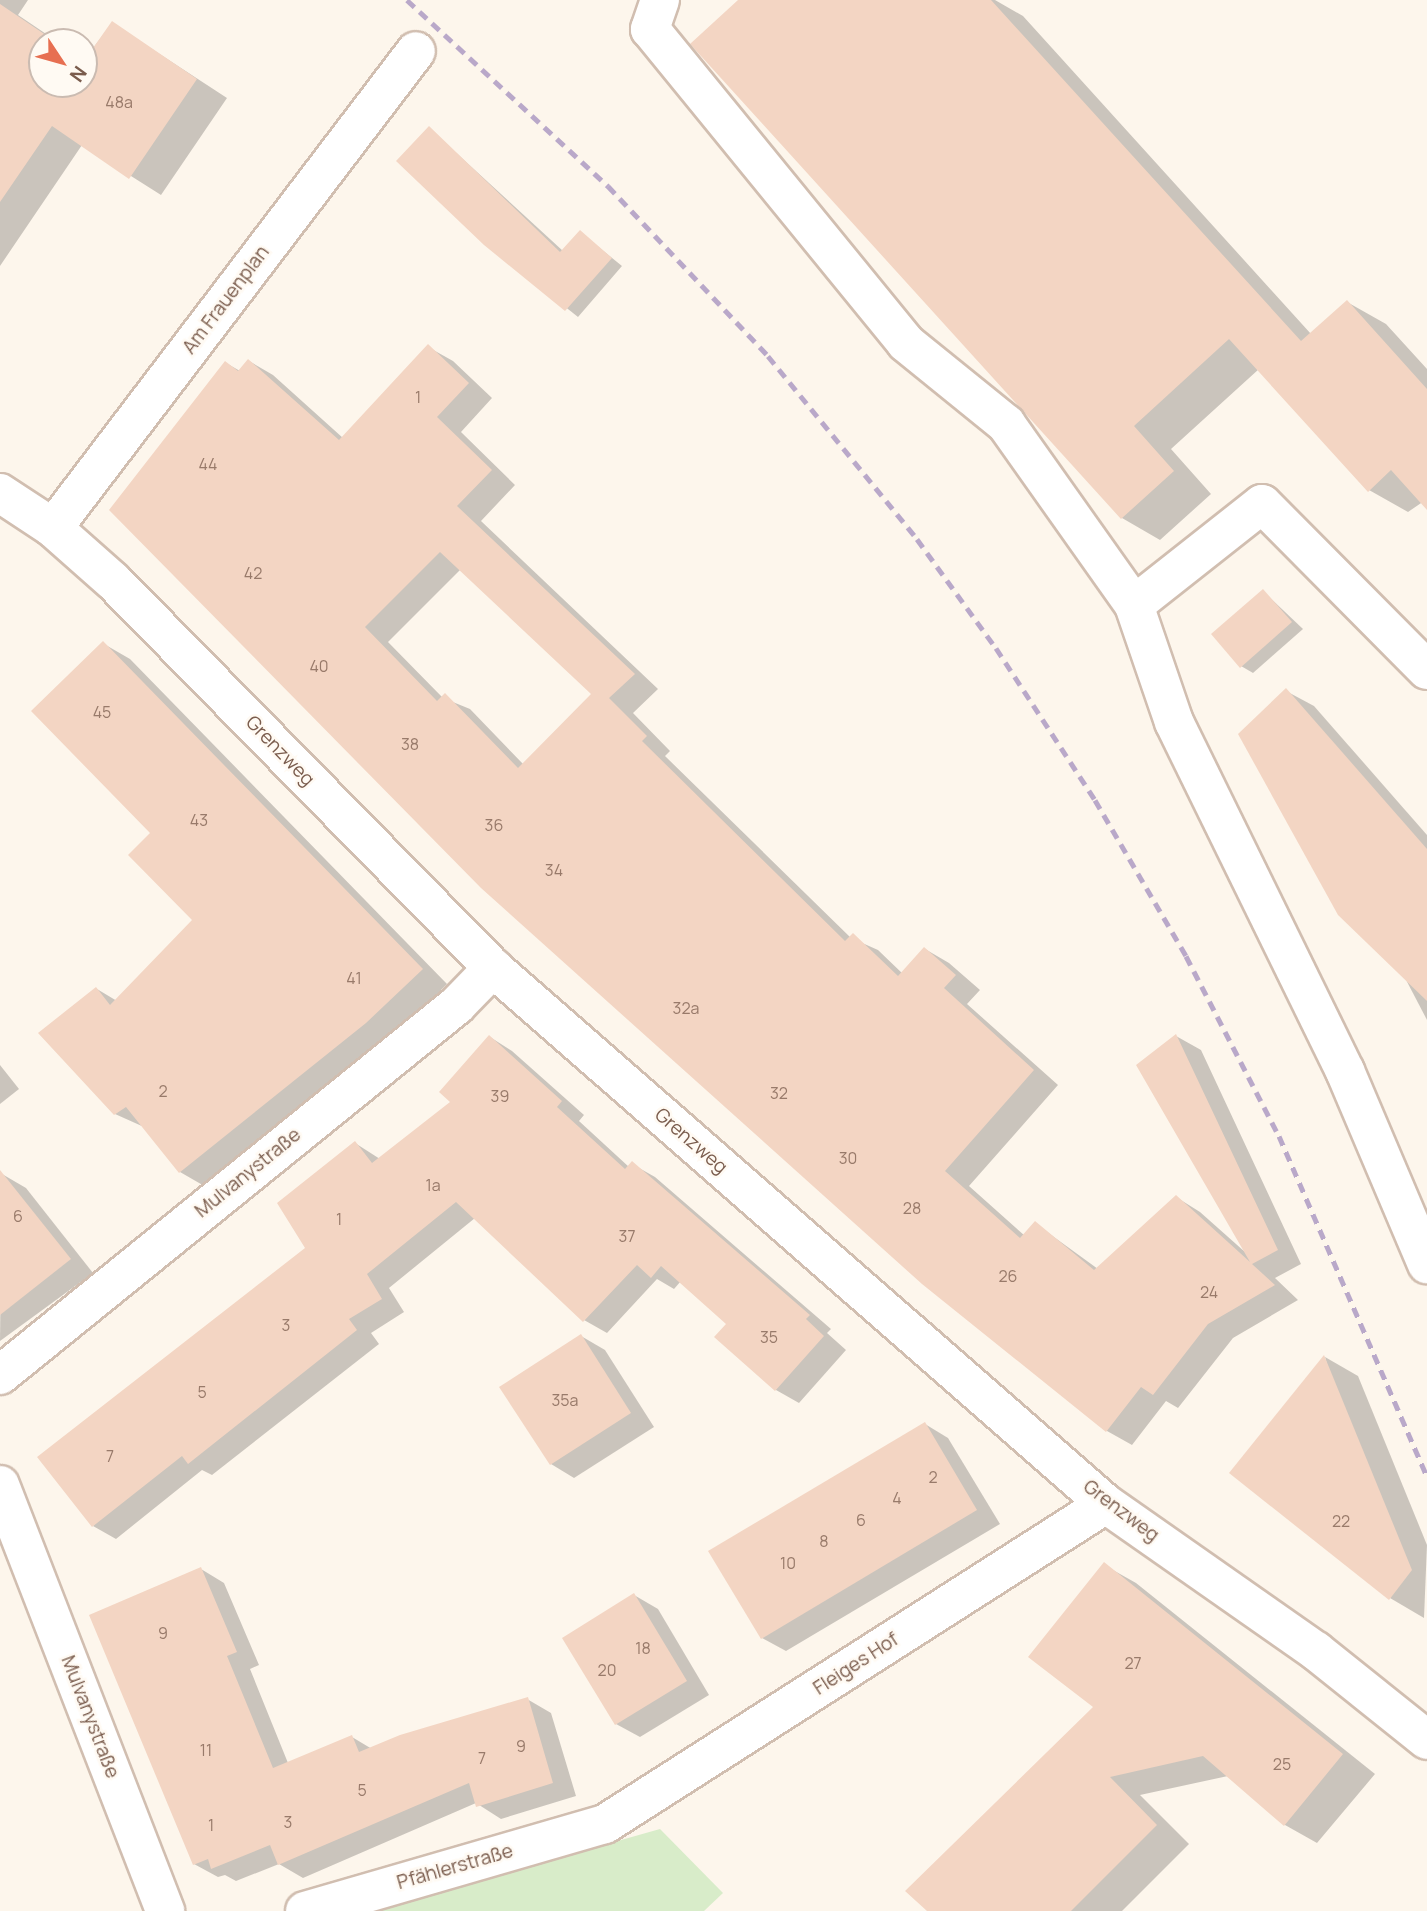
<!DOCTYPE html>
<meta charset="utf-8">
<style>
body{margin:0}
#map{position:relative;width:1427px;height:1911px;overflow:hidden;background:#fdf6ec;font-family:Manrope,sans-serif}
div>[style]{position:absolute}
[style*='--x']{left:calc(var(--x)*1px);top:calc(var(--y)*1px);width:calc(var(--w)*1px);rotate:calc(var(--a)*1deg)}
.green>*{inset:0;background:#d8ecc9}
.shadow>*{inset:0;background:#0003}
.building>*{inset:0;background:#f3d5c3}
.roads{filter:drop-shadow(2px 0 #d1beb0) drop-shadow(-2px 0 #d1beb0) drop-shadow(0 2px #d1beb0) drop-shadow(0 -2px #d1beb0)}
.minor>*{height:38px;margin:-19px;padding:0 19px;transform-origin:19px;border-radius:19px;background:#fff}
.rail>*{height:5px;margin-top:-2.5px;transform-origin:0;background:repeating-linear-gradient(90deg,#b9a8c9 0 10px,transparent 0 17px)}
span{translate:-50% -50%;white-space:nowrap;text-align:center;line-height:1.15;-webkit-text-stroke:5px #fffaf3;paint-order:stroke}
.number-label{font-size:16px;color:#987a6a}
.number-label span{-webkit-text-stroke-width:0}
.street-label{font-size:19px;color:#7a5c4d}
.north{position:absolute;left:28px;top:28px;width:70px;height:70px;box-sizing:border-box;background:#fffaf3;border:2px solid #cabbb1;border-radius:50%;rotate:126deg;font-size:19px;font-weight:700;line-height:28px;text-align:center;color:#7a5c4d}
.north::after{content:'';display:block;margin:auto;width:24px;height:32px;background:#e76f51;clip-path:polygon(50% 0,100% 100%,50% 72%,0 100%)}
</style>
<div id="map">
<div class="green">
<i style="clip-path:polygon(660px 1829px,723px 1893px,704px 1911px,370px 1911px)"></i>
</div>
<div class="shadow">
<i style="clip-path:polygon(0 0,28px 0,18px 15px,58px 42px,42px 42px,42px 84px,84px 84px,84px 60px,112px 23px,227px 98px,161px 195px,82px 145px,0 266px)"></i>
<i style="clip-path:polygon(741px 0,995px 0,1023px 16px,1311px 334px,1347px 302px,1386px 324px,1427px 369px,1427px 499px,1408px 512px,1369px 490px,1259px 369px,1171px 449px,1211px 494px,1160px 540px,1122px 518px)"></i>
<i style="clip-path:polygon(429px 128px,563px 251px,580px 232px,622px 266px,578px 317px,485px 243px)"></i>
<i style="clip-path:polygon(evenodd,428px 347px,453px 361px,492px 398px,461px 432px,515px 485px,481px 521px,658px 689px,633px 713px,670px 751px,665px 756px,851px 938px,878px 950px,903px 974px,925px 949px,949px 963px,980px 990px,967px 1004px,1058px 1085px,969px 1186px,1025px 1236px,1036px 1224px,1098px 1269px,1176px 1197px,1200px 1212px,1245px 1252px,1176px 1036px,1201px 1050px,1301px 1264px,1275px 1278px,1298px 1300px,1233px 1338px,1178px 1408px,1166px 1401px,1132px 1445px,1107px 1431px,924px 1283px,111px 510px,226px 363px,240px 371px,249px 361px,273px 375px,343px 438px,428px 347px,461px 569px,594px 694px,524px 765px,470px 709px,443px 698px,388px 642px,461px 569px)"></i>
<i style="clip-path:polygon(1263px 591px,1303px 629px,1253px 673px,1241px 666px)"></i>
<i style="clip-path:polygon(104px 644px,130px 659px,447px 984px,392px 1038px,206px 1187px,180px 1172px,144px 1127px,115px 1114px,97px 989px,117px 1001px,194px 920px,152px 833px)"></i>
<i style="clip-path:polygon(1286px 691px,1314px 706px,1427px 835px,1427px 1020px,1404px 976px)"></i>
<i style="clip-path:polygon(490px 1037px,512px 1051px,584px 1115px,579px 1121px,629px 1167px,632px 1164px,655px 1177px,831px 1329px,827px 1333px,846px 1350px,799px 1403px,776px 1390px,716px 1337px,728px 1324px,681px 1281px,674px 1289px,657px 1279px,607px 1333px,584px 1320px,475px 1218px,389px 1288px,404px 1312px,371px 1333px,379px 1344px,212px 1475px,202px 1470px,116px 1539px,93px 1526px,307px 1249px,355px 1143px,380px 1159px,452px 1102px)"></i>
<i style="clip-path:polygon(0 1065px,19px 1089px,0 1104px)"></i>
<i style="clip-path:polygon(2px 1174px,26px 1188px,93px 1273px,0 1341px)"></i>
<i style="clip-path:polygon(581px 1336px,605px 1350px,654px 1427px,574px 1478px,551px 1464px)"></i>
<i style="clip-path:polygon(1325px 1357px,1358px 1376px,1427px 1545px,1424px 1618px,1390px 1598px)"></i>
<i style="clip-path:polygon(925px 1424px,948px 1438px,1000px 1524px,786px 1651px,762px 1638px)"></i>
<i style="clip-path:polygon(1104px 1565px,1136px 1583px,1375px 1774px,1317px 1843px,1285px 1825px,1228px 1776px,1140px 1795px,1189px 1844px,1122px 1911px,929px 1911px,1095px 1707px)"></i>
<i style="clip-path:polygon(201px 1569px,224px 1583px,259px 1665px,250px 1669px,288px 1763px,352px 1737px,372px 1749px,527px 1699px,551px 1713px,576px 1796px,501px 1819px,476px 1803px,303px 1878px,279px 1864px,236px 1881px,225px 1875px,218px 1877px,194px 1864px)"></i>
<i style="clip-path:polygon(634px 1595px,658px 1609px,709px 1695px,640px 1737px,616px 1724px)"></i>
</div>
<div class="building">
<i style="clip-path:polygon(738px 0,991px 0,1301px 341px,1347px 300px,1427px 389px,1427px 510px,1391px 470px,1368px 492px,1229px 339px,1134px 426px,1174px 471px,1121px 519px,690px 44px)"></i>
<i style="clip-path:polygon(0 4px,56px 42px,42px 42px,42px 84px,84px 84px,84px 61px,112px 21px,197px 79px,129px 179px,52px 126px,0 202px)"></i>
<i style="clip-path:polygon(429px 126px,560px 252px,580px 230px,612px 258px,565px 311px,484px 245px,396px 161px)"></i>
<i style="clip-path:polygon(evenodd,428px 344px,469px 383px,437px 417px,492px 470px,457px 506px,635px 674px,609px 698px,647px 736px,642px 741px,845px 941px,853px 933px,898px 976px,924px 947px,956px 975px,944px 988px,1034px 1070px,945px 1171px,1020px 1238px,1035px 1221px,1094px 1270px,1176px 1195px,1250px 1262px,1136px 1065px,1176px 1034px,1278px 1250px,1252px 1264px,1275px 1285px,1208px 1324px,1153px 1395px,1141px 1387px,1106px 1432px,922px 1284px,481px 888px,109px 510px,225px 361px,238px 371px,248px 359px,339px 440px,428px 344px,440px 552px,591px 694px,518px 768px,445px 693px,437px 701px,365px 627px,440px 552px)"></i>
<i style="clip-path:polygon(1263px 589px,1292px 622px,1240px 668px,1211px 634px)"></i>
<i style="clip-path:polygon(103px 641px,423px 969px,366px 1023px,179px 1173px,126px 1107px,114px 1115px,38px 1033px,96px 987px,110px 1005px,192px 920px,128px 855px,150px 833px,31px 711px)"></i>
<i style="clip-path:polygon(1286px 688px,1427px 849px,1427px 1001px,1338px 915px,1238px 734px)"></i>
<i style="clip-path:polygon(489px 1035px,562px 1101px,557px 1107px,625px 1169px,632px 1161px,810px 1315px,806px 1319px,824px 1336px,775px 1391px,714px 1337px,726px 1324px,661px 1266px,651px 1278px,637px 1265px,583px 1322px,456px 1202px,367px 1274px,382px 1299px,349px 1319px,357px 1330px,188px 1464px,182px 1456px,92px 1527px,37px 1457px,305px 1248px,277px 1203px,355px 1141px,372px 1163px,450px 1102px,439px 1092px)"></i>
<i style="clip-path:polygon(0 1170px,71px 1259px,0 1315px)"></i>
<i style="clip-path:polygon(581px 1334px,631px 1413px,550px 1465px,499px 1387px)"></i>
<i style="clip-path:polygon(1324px 1355px,1412px 1570px,1389px 1600px,1229px 1473px)"></i>
<i style="clip-path:polygon(925px 1422px,977px 1510px,761px 1639px,708px 1551px)"></i>
<i style="clip-path:polygon(1104px 1562px,1343px 1754px,1284px 1826px,1203px 1756px,1110px 1777px,1157px 1825px,1071px 1911px,927px 1911px,905px 1891px,1093px 1707px,1028px 1657px)"></i>
<i style="clip-path:polygon(201px 1567px,237px 1652px,227px 1656px,273px 1768px,352px 1735px,359px 1752px,400px 1735px,528px 1697px,553px 1783px,476px 1807px,469px 1783px,278px 1865px,270px 1845px,211px 1869px,208px 1859px,193px 1865px,89px 1615px)"></i>
<i style="clip-path:polygon(634px 1593px,687px 1681px,615px 1725px,562px 1638px)"></i>
</div>
<div class="roads">
<div class="minor">
<i style="--x:660;--y:0;--w:31;--a:109"></i>
<i style="--x:650;--y:29;--w:405;--a:50.8"></i>
<i style="--x:906;--y:343;--w:129;--a:39"></i>
<i style="--x:1006;--y:424;--w:222;--a:54.7"></i>
<i style="--x:0;--y:493;--w:64;--a:33.4"></i>
<i style="--x:53;--y:528;--w:80;--a:41.5"></i>
<i style="--x:113;--y:581;--w:542;--a:45.52"></i>
<i style="--x:493;--y:968;--w:814;--a:41.17"></i>
<i style="--x:1106;--y:1504;--w:256;--a:35"></i>
<i style="--x:1316;--y:1651;--w:142;--a:38.7"></i>
<i style="--x:53;--y:528;--w:599;--a:-52.73"></i>
<i style="--x:1427;--y:670;--w:234;--a:-134.8"></i>
<i style="--x:1262;--y:504;--w:163;--a:141.7"></i>
<i style="--x:1134;--y:605;--w:124;--a:71.1"></i>
<i style="--x:1174;--y:722;--w:389;--a:63.9"></i>
<i style="--x:1345;--y:1071;--w:210;--a:67"></i>
<i style="--x:0;--y:1375;--w:588;--a:-38.99"></i>
<i style="--x:457;--y:1005;--w:52;--a:-45.8"></i>
<i style="--x:0;--y:1485;--w:457;--a:68.8"></i>
<i style="--x:305;--y:1911;--w:312;--a:-16.2"></i>
<i style="--x:605;--y:1824;--w:594;--a:-32.57"></i>
</div>
</div>
<div class="rail">
<i style="--x:407;--y:0;--w:274;--a:42.8"></i>
<i style="--x:608;--y:186;--w:233;--a:46.7"></i>
<i style="--x:768;--y:356;--w:236;--a:50.8"></i>
<i style="--x:917;--y:539;--w:135;--a:54.1"></i>
<i style="--x:996;--y:648;--w:181;--a:56.9"></i>
<i style="--x:1095;--y:800;--w:181;--a:59.7"></i>
<i style="--x:1186;--y:956;--w:203;--a:62.7"></i>
<i style="--x:1279;--y:1136;--w:372;--a:66.5"></i>
</div>
<div class="number-label">
<span style="left:119px;top:102px">48a</span>
<span style="left:418px;top:397px">1</span>
<span style="left:208px;top:464px">44</span>
<span style="left:253px;top:573px">42</span>
<span style="left:319px;top:666px">40</span>
<span style="left:102px;top:712px">45</span>
<span style="left:410px;top:744px">38</span>
<span style="left:199px;top:820px">43</span>
<span style="left:494px;top:825px">36</span>
<span style="left:554px;top:870px">34</span>
<span style="left:354px;top:978px">41</span>
<span style="left:686px;top:1008px">32a</span>
<span style="left:163px;top:1091px">2</span>
<span style="left:779px;top:1093px">32</span>
<span style="left:500px;top:1096px">39</span>
<span style="left:848px;top:1158px">30</span>
<span style="left:433px;top:1185px">1a</span>
<span style="left:912px;top:1208px">28</span>
<span style="left:18px;top:1216px">6</span>
<span style="left:339px;top:1219px">1</span>
<span style="left:627px;top:1236px">37</span>
<span style="left:1008px;top:1276px">26</span>
<span style="left:1209px;top:1292px">24</span>
<span style="left:286px;top:1325px">3</span>
<span style="left:769px;top:1337px">35</span>
<span style="left:202px;top:1392px">5</span>
<span style="left:565px;top:1400px">35a</span>
<span style="left:110px;top:1456px">7</span>
<span style="left:933px;top:1477px">2</span>
<span style="left:897px;top:1498px">4</span>
<span style="left:861px;top:1520px">6</span>
<span style="left:1341px;top:1521px">22</span>
<span style="left:824px;top:1541px">8</span>
<span style="left:788px;top:1563px">10</span>
<span style="left:163px;top:1633px">9</span>
<span style="left:643px;top:1648px">18</span>
<span style="left:1133px;top:1663px">27</span>
<span style="left:607px;top:1670px">20</span>
<span style="left:521px;top:1746px">9</span>
<span style="left:206px;top:1750px">11</span>
<span style="left:482px;top:1758px">7</span>
<span style="left:1282px;top:1764px">25</span>
<span style="left:362px;top:1790px">5</span>
<span style="left:288px;top:1822px">3</span>
<span style="left:211px;top:1825px">1</span>
</div>
<div class="street-label">
<span style="left:226px;top:300px;rotate:-53deg">Am Frauenplan</span>
<span style="left:280px;top:751px;rotate:46deg">Grenzweg</span>
<span style="left:691px;top:1141px;rotate:41deg">Grenzweg</span>
<span style="left:248px;top:1173px;rotate:-39deg">Mulvanystraße</span>
<span style="left:1121px;top:1511px;rotate:37deg">Grenzweg</span>
<span style="left:856px;top:1664px;rotate:-33deg">Fleiges Hof</span>
<span style="left:90px;top:1717px;rotate:69deg">Mulvanystraße</span>
<span style="left:455px;top:1867px;rotate:-16deg">Pfählerstraße</span>
</div>
<div class="north">N</div>
</div>
